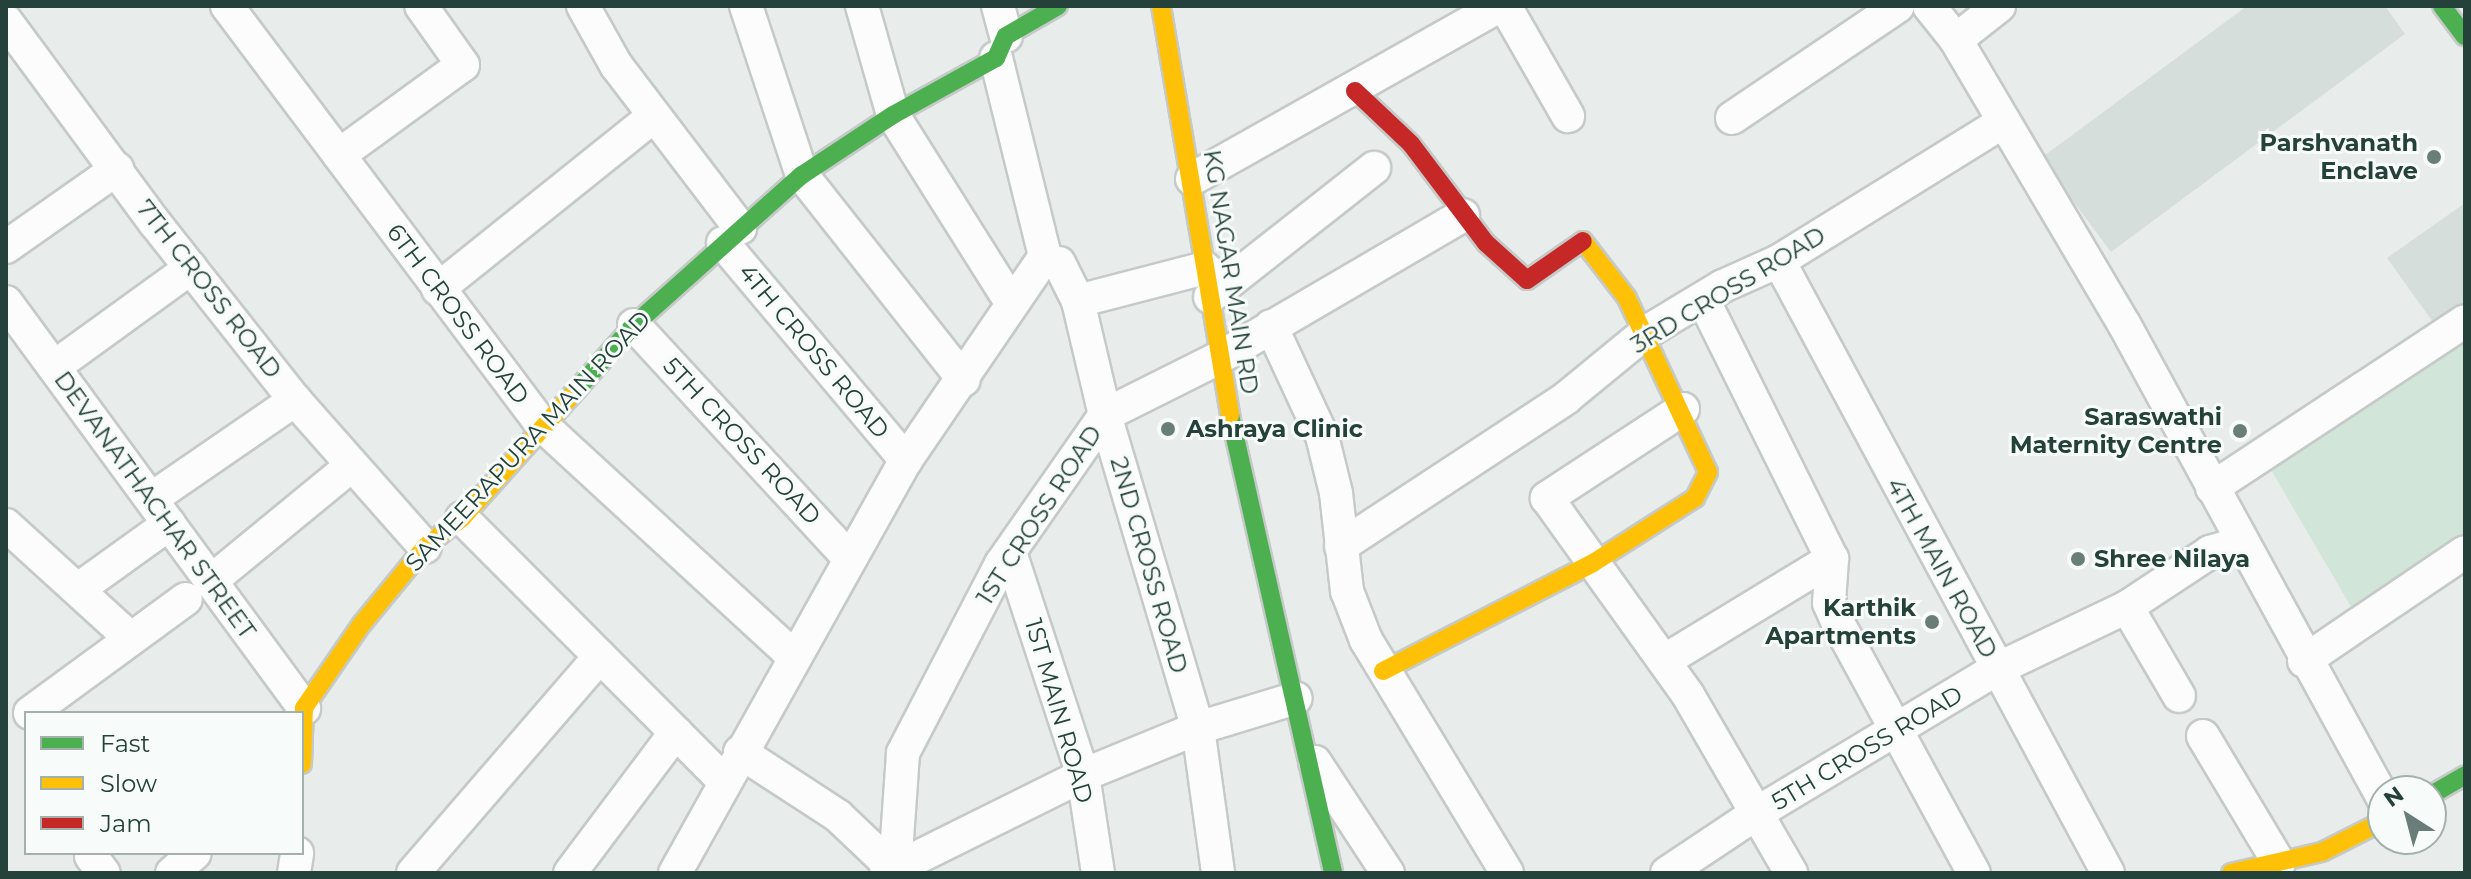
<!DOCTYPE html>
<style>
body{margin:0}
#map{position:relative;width:2471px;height:879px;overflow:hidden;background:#e8edeb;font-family:Montserrat,sans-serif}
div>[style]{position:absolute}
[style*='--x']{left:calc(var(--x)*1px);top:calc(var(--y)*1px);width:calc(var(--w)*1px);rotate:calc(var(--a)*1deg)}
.built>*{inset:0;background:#d6dedb}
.green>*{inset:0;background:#d1e6d8}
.roads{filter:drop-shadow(2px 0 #c5cac8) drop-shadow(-2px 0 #c5cac8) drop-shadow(0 2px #c5cac8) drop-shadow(0 -2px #c5cac8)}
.street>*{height:32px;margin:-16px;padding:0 16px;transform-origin:16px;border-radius:16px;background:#fcfcfc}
.fast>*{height:18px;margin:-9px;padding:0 9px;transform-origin:9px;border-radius:9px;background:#4caf50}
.slow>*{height:18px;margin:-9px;padding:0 9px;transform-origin:9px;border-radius:9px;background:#ffc107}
.jam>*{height:18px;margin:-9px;padding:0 9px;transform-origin:9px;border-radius:9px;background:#c62828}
.dots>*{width:22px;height:22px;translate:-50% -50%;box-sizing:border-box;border:4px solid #f7fbf9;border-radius:50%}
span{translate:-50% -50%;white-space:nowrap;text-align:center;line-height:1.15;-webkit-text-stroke:6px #f7fbf9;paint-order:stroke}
.poi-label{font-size:24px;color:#24423a;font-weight:700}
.right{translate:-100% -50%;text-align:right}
.left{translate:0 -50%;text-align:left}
.street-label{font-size:24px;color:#24423a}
.frame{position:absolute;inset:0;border:8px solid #24423a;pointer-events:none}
.legend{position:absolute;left:24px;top:711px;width:280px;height:144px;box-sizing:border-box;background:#f7fbf9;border:2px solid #a3b1ad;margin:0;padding:10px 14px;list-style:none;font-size:24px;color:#24423a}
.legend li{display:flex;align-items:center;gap:16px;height:40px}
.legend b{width:40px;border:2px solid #a3b1ad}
.north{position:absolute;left:2367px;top:775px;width:80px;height:80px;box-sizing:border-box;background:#f7fbf9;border:2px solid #a3b1ad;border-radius:50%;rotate:324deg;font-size:22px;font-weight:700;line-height:32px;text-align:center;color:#24423a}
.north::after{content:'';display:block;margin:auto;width:28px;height:36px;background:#697e78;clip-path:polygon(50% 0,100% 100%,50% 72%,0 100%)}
</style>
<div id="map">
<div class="built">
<i style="clip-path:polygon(2247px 6px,2385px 6px,2405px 34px,2111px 252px,2041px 158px)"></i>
<i style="clip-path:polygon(2465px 203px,2465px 316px,2440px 332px,2387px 258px)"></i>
</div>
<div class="green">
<i style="clip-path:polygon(2465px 337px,2465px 540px,2357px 617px,2271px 470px)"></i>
</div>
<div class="roads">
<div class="street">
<i style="--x:227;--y:6;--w:524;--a:53.06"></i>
<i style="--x:542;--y:425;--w:341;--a:42.6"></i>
<i style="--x:583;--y:6;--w:68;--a:60.8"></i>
<i style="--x:616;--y:65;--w:205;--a:52.7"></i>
<i style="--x:746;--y:6;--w:178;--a:71.7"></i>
<i style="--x:802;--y:175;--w:261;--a:51.7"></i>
<i style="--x:862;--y:6;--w:113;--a:74.1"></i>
<i style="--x:893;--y:115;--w:223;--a:57.8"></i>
<i style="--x:998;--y:6;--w:31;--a:75"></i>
<i style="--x:1505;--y:6;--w:127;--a:60.2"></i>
<i style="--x:1929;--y:6;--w:43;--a:51.5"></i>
<i style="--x:1956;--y:40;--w:330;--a:59.4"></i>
<i style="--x:2124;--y:324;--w:540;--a:61.35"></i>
<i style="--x:6;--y:21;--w:251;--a:53.6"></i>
<i style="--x:155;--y:223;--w:226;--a:51.7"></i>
<i style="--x:295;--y:400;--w:196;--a:48.5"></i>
<i style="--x:1956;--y:40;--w:55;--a:-38.3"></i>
<i style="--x:1732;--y:118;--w:200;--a:-34"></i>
<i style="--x:339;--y:155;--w:153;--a:-36"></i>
<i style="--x:463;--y:65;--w:72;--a:-125.4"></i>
<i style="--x:1192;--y:179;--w:352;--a:-29.4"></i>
<i style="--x:723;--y:243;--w:284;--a:49.9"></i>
<i style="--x:6;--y:247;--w:136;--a:-35.1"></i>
<i style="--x:1779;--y:261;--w:695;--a:61.74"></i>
<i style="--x:1059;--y:263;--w:42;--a:63.4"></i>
<i style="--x:1078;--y:301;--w:117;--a:76.7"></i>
<i style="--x:1105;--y:415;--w:327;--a:73.5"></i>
<i style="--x:1198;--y:728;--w:146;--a:82.1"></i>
<i style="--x:438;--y:289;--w:275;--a:-38.7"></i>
<i style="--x:1210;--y:297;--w:209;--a:-38.2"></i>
<i style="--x:1703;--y:299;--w:290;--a:63.6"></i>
<i style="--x:1832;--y:559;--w:44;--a:93.9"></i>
<i style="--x:1829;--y:603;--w:20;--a:66"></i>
<i style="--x:1837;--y:621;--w:287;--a:61.5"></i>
<i style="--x:1078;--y:301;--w:131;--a:-14.6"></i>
<i style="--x:6;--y:302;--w:504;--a:53.72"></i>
<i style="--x:634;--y:325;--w:317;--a:47.3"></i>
<i style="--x:1271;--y:326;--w:121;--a:65.1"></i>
<i style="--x:1322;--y:436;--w:59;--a:76.2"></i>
<i style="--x:1336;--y:493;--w:99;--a:83.6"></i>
<i style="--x:1347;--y:591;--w:53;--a:68.8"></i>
<i style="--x:1366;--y:640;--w:272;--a:58.8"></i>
<i style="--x:54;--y:367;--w:169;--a:-35.9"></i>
<i style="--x:1683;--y:409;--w:163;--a:146.8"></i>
<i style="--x:1547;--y:498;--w:242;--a:54.4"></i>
<i style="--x:1688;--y:695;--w:206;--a:59.9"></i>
<i style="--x:2212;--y:488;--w:303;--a:-33.4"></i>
<i style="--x:151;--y:499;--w:175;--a:-34.5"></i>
<i style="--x:462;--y:518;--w:371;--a:45.1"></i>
<i style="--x:6;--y:525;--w:166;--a:42.3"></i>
<i style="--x:1341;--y:546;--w:269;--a:-33.3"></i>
<i style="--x:1566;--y:398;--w:102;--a:-39.4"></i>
<i style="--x:1645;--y:333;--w:91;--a:-31.1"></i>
<i style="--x:1723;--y:286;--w:61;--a:-24.1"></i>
<i style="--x:1779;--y:261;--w:262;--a:-31.8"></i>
<i style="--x:1010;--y:552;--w:235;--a:71.9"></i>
<i style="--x:1083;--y:775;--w:99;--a:81.3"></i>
<i style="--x:211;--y:581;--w:180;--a:-39.4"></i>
<i style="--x:80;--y:588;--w:110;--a:-35.7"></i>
<i style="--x:2127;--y:607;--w:103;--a:59.7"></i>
<i style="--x:1664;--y:661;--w:197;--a:-31.3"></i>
<i style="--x:2304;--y:661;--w:194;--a:-34.1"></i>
<i style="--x:30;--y:713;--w:193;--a:-36.2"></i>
<i style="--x:2203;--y:736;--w:148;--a:59.1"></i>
<i style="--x:740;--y:752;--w:117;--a:33.1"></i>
<i style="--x:838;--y:816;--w:83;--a:43.5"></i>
<i style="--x:1315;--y:762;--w:133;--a:56.7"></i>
<i style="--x:91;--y:856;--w:21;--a:53"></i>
<i style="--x:895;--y:868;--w:115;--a:-86"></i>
<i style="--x:903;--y:753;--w:213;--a:-62.6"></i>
<i style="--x:1001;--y:564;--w:182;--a:-55.1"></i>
<i style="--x:1105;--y:415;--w:125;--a:-26.6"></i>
<i style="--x:1217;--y:359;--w:285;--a:-30.3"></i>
<i style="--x:172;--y:873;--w:30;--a:-41"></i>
<i style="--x:294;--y:873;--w:20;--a:-81"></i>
<i style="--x:413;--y:873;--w:286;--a:-49.2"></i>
<i style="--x:570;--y:873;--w:176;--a:-53.1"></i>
<i style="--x:675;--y:873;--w:473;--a:-60.8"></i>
<i style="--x:906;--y:460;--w:247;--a:-55.7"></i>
<i style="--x:1045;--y:256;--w:204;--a:-103.9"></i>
<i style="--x:886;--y:873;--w:220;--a:-26.4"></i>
<i style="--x:1083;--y:775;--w:124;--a:-22.2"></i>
<i style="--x:1198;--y:728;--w:102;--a:-17"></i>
<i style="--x:1667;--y:873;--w:108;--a:-33.7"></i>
<i style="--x:1757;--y:813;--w:280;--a:-31"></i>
<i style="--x:1997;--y:669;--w:144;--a:-25.5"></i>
<i style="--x:2127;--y:607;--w:100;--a:-33.5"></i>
<i style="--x:2210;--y:552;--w:32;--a:-16"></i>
</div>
<div class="fast">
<i style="--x:2442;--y:6;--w:38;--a:53"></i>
<i style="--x:572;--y:395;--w:94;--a:-48.5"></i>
<i style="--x:634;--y:325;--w:225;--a:-41.8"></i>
<i style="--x:802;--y:175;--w:109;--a:-33.4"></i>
<i style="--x:893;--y:115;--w:118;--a:-29"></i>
<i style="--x:996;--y:58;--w:24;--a:-66"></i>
<i style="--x:1006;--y:36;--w:60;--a:-30"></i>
<i style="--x:1230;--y:415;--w:469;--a:77.3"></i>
<i style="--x:2431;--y:795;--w:39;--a:-30"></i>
</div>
<div class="slow">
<i style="--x:1161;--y:6;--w:415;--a:80.4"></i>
<i style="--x:1383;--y:671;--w:236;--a:-27.2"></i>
<i style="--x:1593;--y:563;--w:121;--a:-32.5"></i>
<i style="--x:1695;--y:498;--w:29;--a:-63"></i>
<i style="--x:1708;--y:472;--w:192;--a:-115"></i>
<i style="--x:1627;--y:298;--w:72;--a:-127.7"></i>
<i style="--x:302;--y:764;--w:56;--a:-88"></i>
<i style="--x:304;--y:708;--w:101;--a:-55.5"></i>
<i style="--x:361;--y:625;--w:101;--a:-50.6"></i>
<i style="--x:425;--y:547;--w:47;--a:-38.1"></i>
<i style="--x:462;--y:518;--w:165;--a:-48.2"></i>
<i style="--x:2231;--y:873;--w:93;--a:-13"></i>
<i style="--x:2322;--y:852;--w:68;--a:-26.9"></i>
</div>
<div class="jam">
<i style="--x:1355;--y:91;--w:77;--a:43.4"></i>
<i style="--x:1411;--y:144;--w:124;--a:52.9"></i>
<i style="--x:1486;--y:243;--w:55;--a:42.1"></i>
<i style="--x:1527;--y:280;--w:68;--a:-34.9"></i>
</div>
</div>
<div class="dots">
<i style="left:2434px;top:157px;background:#697e78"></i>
<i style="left:1168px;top:429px;background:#697e78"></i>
<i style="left:2240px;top:431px;background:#697e78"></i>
<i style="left:2078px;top:559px;background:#697e78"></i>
<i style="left:1932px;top:622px;background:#697e78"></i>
</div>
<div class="poi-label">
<span class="right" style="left:2418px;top:157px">Parshvanath<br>Enclave</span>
<span class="right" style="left:2222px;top:431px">Saraswathi<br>Maternity Centre</span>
<span class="left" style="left:1186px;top:429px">Ashraya Clinic</span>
<span class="left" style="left:2094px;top:559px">Shree Nilaya</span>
<span class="right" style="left:1916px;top:622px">Karthik<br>Apartments</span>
</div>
<div class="street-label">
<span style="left:1231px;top:272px;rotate:81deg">KG NAGAR MAIN RD</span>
<span style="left:209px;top:289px;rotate:52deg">7TH CROSS ROAD</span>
<span style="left:1728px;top:290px;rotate:-31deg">3RD CROSS ROAD</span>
<span style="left:458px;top:314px;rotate:53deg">6TH CROSS ROAD</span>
<span style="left:814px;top:351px;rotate:50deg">4TH CROSS ROAD</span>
<span style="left:528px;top:441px;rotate:-47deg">SAMEERAPURA MAIN ROAD</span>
<span style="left:742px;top:441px;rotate:47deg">5TH CROSS ROAD</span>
<span style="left:155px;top:505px;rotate:54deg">DEVANATHACHAR STREET</span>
<span style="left:1039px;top:515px;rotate:-57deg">1ST CROSS ROAD</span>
<span style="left:1149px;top:565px;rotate:74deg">2ND CROSS ROAD</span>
<span style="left:1942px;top:568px;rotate:61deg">4TH MAIN ROAD</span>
<span style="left:1059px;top:711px;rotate:74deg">1ST MAIN ROAD</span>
<span style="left:1867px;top:748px;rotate:-31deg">5TH CROSS ROAD</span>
</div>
<div class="frame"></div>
<ul class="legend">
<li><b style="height:10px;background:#4caf50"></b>Fast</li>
<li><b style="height:10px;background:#ffc107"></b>Slow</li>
<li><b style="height:10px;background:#c62828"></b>Jam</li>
</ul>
<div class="north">N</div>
</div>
